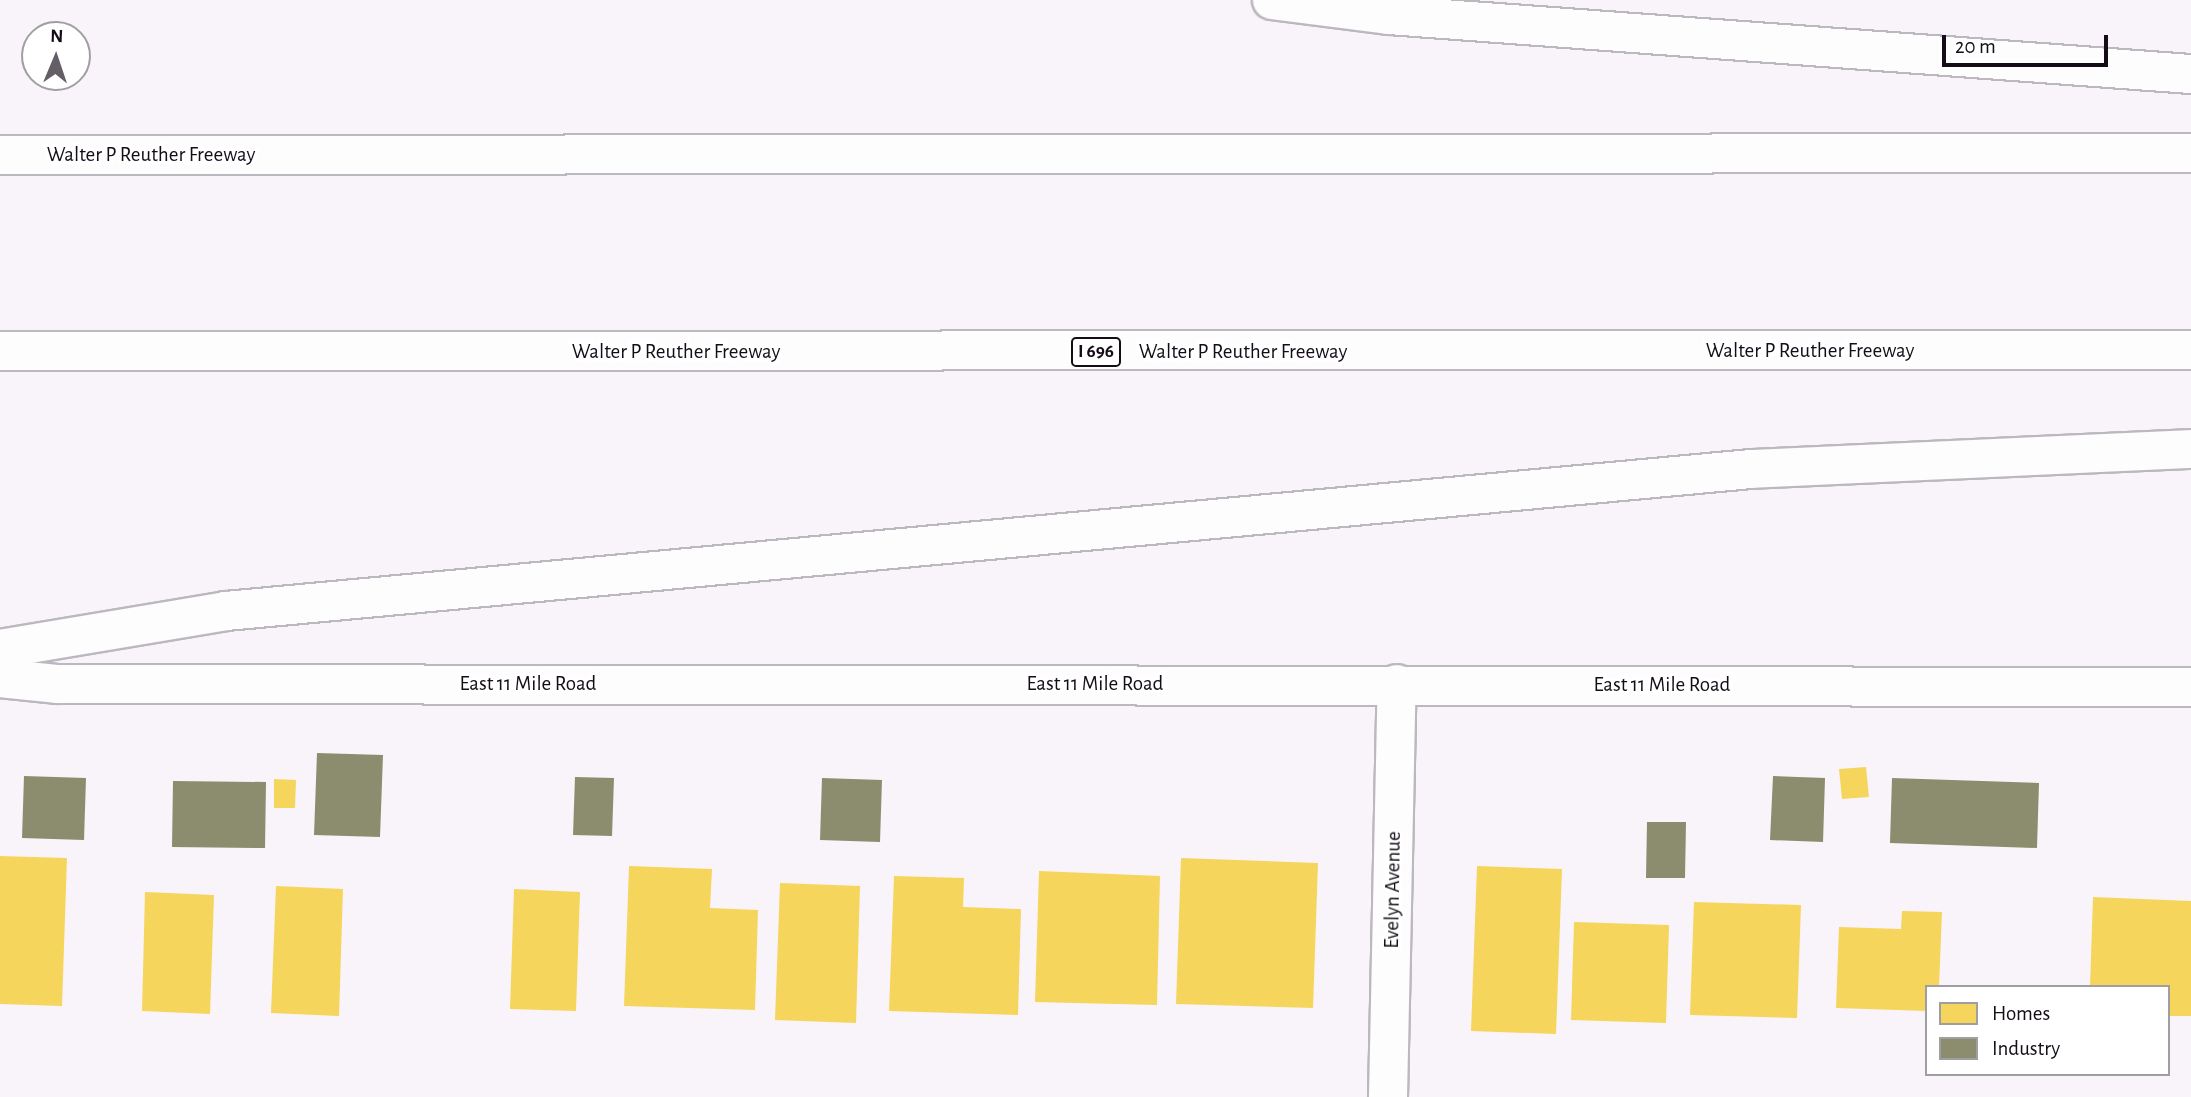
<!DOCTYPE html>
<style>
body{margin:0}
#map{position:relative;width:2191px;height:1097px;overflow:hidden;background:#f9f4fa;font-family:"Alegreya Sans",sans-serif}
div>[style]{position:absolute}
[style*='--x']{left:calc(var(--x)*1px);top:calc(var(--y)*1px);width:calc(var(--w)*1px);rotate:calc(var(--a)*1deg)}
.homes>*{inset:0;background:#f6d55c}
.industry>*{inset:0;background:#8c8c6e}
.roads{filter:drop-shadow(2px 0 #bdb7bf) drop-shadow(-2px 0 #bdb7bf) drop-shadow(0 2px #bdb7bf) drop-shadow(0 -2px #bdb7bf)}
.street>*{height:38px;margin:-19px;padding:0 19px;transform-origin:19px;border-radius:19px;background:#fefdfe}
.secondary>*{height:38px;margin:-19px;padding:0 19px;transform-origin:19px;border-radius:19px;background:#fefdfe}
.highway>*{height:38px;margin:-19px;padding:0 19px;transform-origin:19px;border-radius:19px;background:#fefdfe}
span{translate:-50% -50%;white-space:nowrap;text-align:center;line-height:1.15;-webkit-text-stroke:7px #fff;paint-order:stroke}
.shield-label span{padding:2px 5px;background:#fff;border:2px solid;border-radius:5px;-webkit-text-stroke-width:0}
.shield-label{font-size:19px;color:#140d17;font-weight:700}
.street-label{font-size:21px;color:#140d17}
.legend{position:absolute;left:1925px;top:985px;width:245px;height:91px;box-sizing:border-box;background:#fff;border:2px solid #a19ea2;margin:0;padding:9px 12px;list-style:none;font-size:21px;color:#140d17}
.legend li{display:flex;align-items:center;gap:14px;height:35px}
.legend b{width:35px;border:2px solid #a19ea2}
.north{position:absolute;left:21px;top:21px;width:70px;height:70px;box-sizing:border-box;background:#fff;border:2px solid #a19ea2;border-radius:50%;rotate:2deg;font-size:19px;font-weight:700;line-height:28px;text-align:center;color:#140d17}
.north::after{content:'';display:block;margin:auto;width:24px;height:32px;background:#645e66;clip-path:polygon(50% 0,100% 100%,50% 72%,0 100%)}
.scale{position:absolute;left:1942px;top:35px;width:166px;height:32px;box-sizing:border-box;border:4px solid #140d17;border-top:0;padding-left:9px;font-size:21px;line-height:24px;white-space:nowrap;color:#140d17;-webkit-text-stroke:5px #fff;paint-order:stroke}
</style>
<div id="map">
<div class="homes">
<i style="clip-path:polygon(1866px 767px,1869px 797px,1842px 799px,1839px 769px)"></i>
<i style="clip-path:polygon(274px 779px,296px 780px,295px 808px,274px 808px)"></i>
<i style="clip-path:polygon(0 856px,67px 858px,62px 1006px,0 1004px)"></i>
<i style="clip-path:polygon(1181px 858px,1318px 863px,1313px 1008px,1176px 1004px)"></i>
<i style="clip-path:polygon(629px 866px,712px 869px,710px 908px,758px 910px,755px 1010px,624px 1006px)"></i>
<i style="clip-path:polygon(1477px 866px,1562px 869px,1556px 1034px,1471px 1031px)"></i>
<i style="clip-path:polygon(1039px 871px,1160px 876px,1157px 1005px,1035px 1002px)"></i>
<i style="clip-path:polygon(894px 876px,964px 878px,963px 907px,1021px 909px,1018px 1015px,889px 1011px)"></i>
<i style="clip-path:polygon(780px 883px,860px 886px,856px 1023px,775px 1020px)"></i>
<i style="clip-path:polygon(276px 886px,343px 889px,339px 1016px,271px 1013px)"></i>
<i style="clip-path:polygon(514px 889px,580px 892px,576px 1011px,510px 1009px)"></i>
<i style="clip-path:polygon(145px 892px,214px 895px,210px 1014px,142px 1011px)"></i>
<i style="clip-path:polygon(2093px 897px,2191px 901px,2191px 1016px,2168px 1016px,2168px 987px,2090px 987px)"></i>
<i style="clip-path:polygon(1694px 902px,1801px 905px,1797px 1018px,1690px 1015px)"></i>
<i style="clip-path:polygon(1902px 911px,1942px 912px,1939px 987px,1927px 987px,1927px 1011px,1836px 1008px,1839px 927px,1901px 929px)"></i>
<i style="clip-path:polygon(1574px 922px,1669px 925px,1666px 1023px,1571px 1020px)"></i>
</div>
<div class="industry">
<i style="clip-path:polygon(317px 753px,383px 755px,380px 837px,314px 835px)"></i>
<i style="clip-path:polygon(24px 776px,86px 778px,84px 840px,22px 838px)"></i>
<i style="clip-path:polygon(1773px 776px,1825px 778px,1823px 842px,1770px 840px)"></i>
<i style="clip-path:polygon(575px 777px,614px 778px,612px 836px,573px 835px)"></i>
<i style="clip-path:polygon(822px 778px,882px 780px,880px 842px,820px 840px)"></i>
<i style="clip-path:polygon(1892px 778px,2039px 783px,2037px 848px,1890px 843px)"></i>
<i style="clip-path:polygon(173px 781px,266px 782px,265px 848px,172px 847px)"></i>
<i style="clip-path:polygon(1647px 822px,1686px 822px,1685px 878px,1646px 878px)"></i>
</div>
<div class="roads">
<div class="street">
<i style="--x:1388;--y:1097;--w:413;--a:-88.8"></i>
</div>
<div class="secondary">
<i style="--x:0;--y:678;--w:57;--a:6"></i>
<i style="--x:57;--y:684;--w:2134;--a:0.08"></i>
</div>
<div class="highway">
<i style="--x:1272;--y:0;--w:118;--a:7.3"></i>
<i style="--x:1389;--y:15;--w:804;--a:4.21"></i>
<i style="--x:0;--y:155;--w:2191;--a:-0.05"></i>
<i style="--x:0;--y:351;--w:2191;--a:-0.03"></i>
<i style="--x:0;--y:649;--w:229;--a:-9.5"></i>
<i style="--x:226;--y:611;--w:1531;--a:-5.32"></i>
<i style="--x:1750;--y:469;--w:441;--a:-2.6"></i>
</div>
</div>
<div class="shield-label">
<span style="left:1096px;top:352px">I 696</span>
</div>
<div class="street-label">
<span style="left:151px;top:155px">Walter P Reuther Freeway</span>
<span style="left:1810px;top:351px">Walter P Reuther Freeway</span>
<span style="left:676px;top:352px">Walter P Reuther Freeway</span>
<span style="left:1243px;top:352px">Walter P Reuther Freeway</span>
<span style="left:528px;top:684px">East 11 Mile Road</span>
<span style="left:1095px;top:684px">East 11 Mile Road</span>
<span style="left:1662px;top:685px">East 11 Mile Road</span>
<span style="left:1393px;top:890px;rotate:-89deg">Evelyn Avenue</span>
</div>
<ul class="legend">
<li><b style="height:19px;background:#f6d55c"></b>Homes</li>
<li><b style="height:19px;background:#8c8c6e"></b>Industry</li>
</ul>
<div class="north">N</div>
<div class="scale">20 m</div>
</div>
